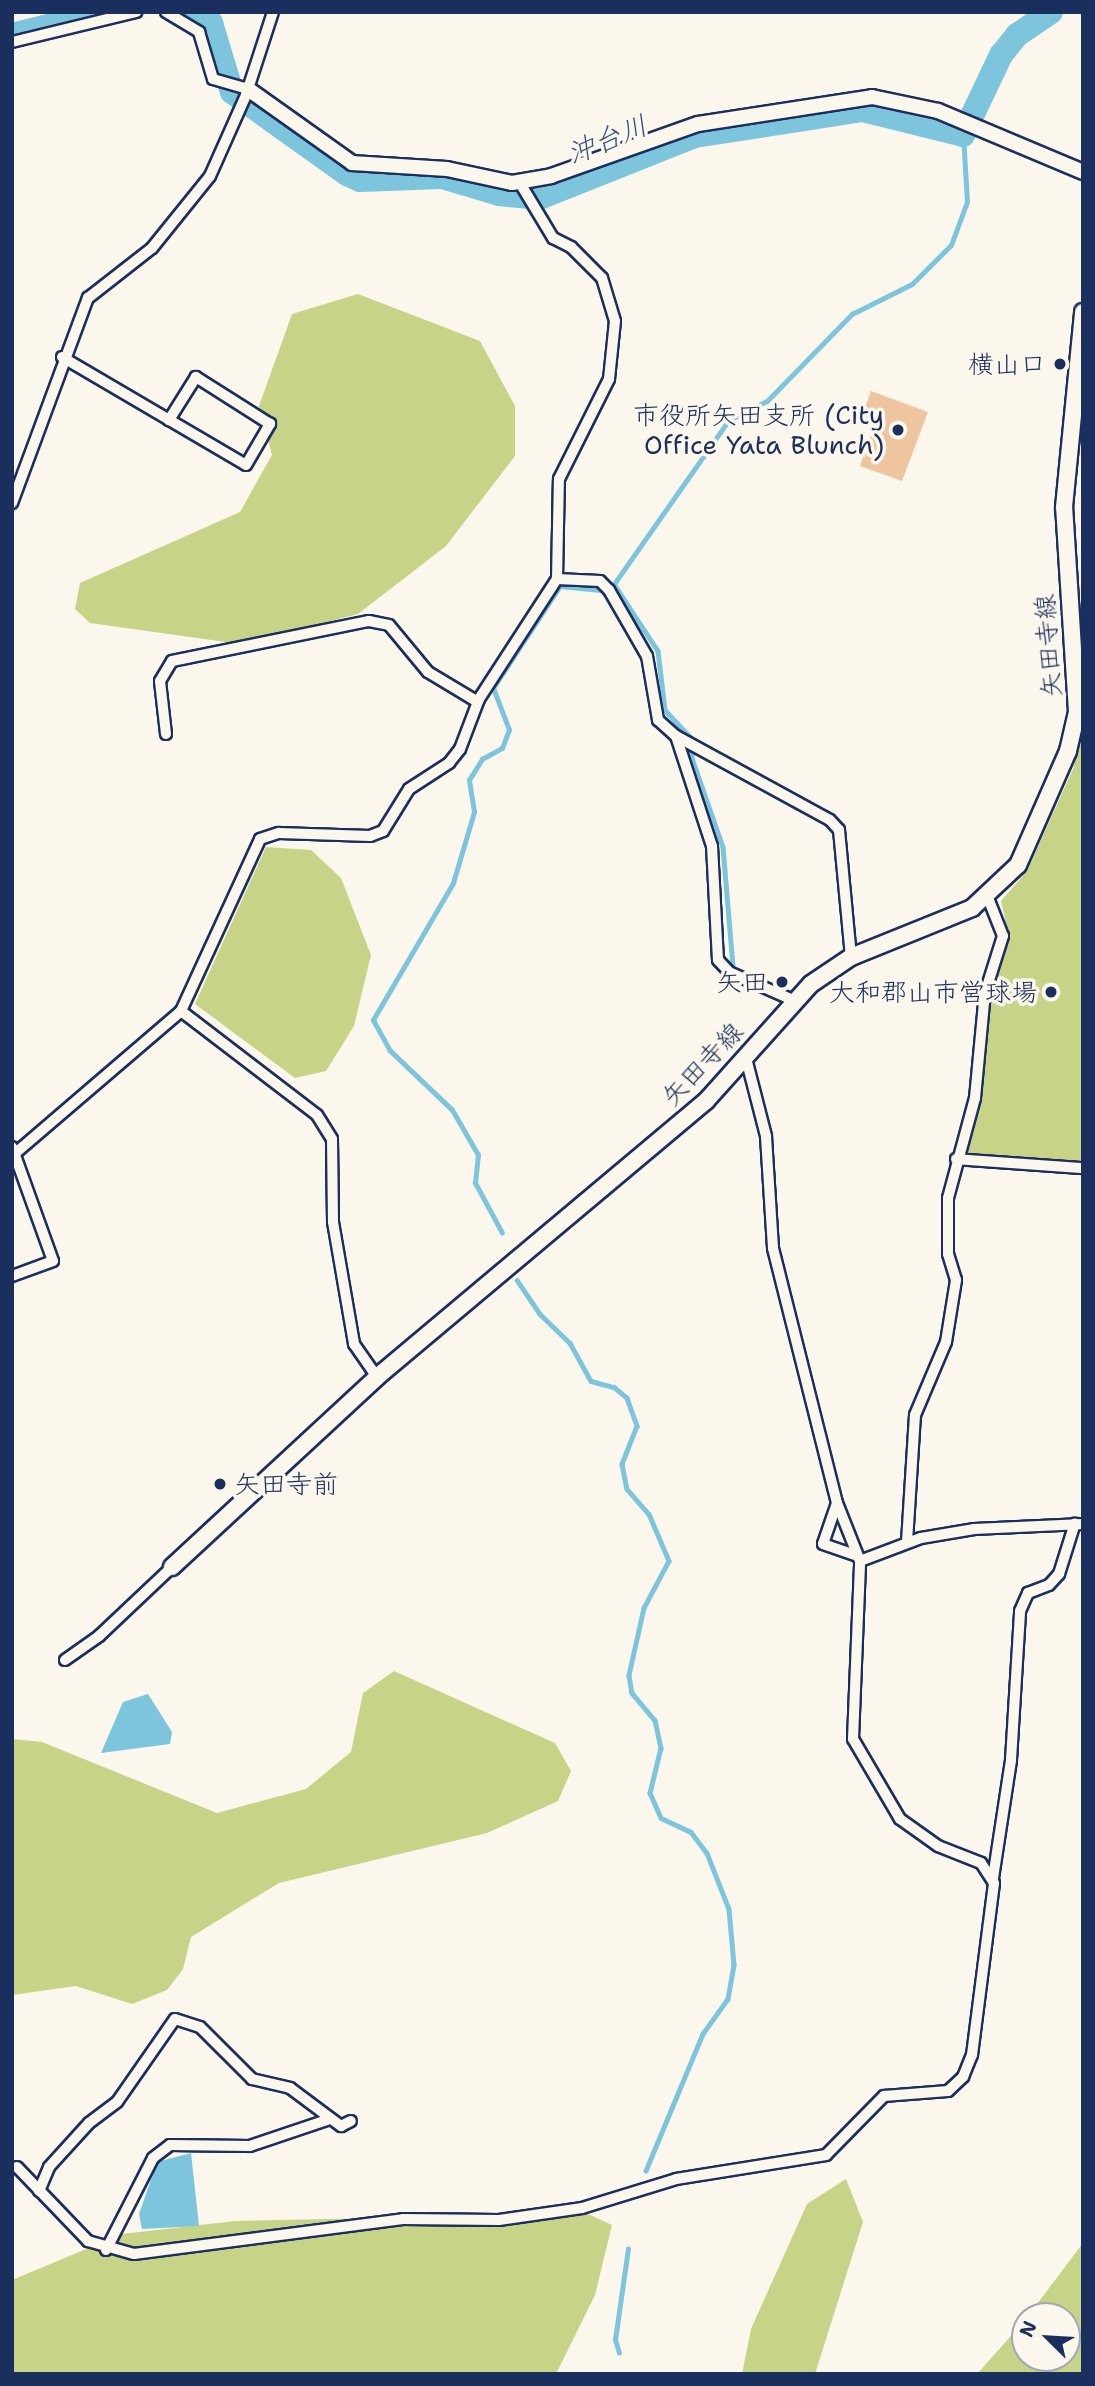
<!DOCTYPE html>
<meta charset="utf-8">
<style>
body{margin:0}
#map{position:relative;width:1095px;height:2386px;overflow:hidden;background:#fbf7ec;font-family:"Shantell Sans","Klee One",sans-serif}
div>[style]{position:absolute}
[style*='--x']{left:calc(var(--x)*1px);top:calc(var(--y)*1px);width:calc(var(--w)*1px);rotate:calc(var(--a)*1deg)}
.green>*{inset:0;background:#c7d488}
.water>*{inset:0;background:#7dc5dd}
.stream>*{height:4.5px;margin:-2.25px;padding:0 2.25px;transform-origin:2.25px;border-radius:2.25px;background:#7dc5dd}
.river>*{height:24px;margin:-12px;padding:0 12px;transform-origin:12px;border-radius:12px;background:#7dc5dd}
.building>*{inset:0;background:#efc59f}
.roads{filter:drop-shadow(2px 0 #1b2f5e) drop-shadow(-2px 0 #1b2f5e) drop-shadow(0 2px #1b2f5e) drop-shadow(0 -2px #1b2f5e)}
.minor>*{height:10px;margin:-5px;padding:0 5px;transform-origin:5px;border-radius:5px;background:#fbf7ec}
.tertiary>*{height:14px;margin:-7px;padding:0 7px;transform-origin:7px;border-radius:7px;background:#fbf7ec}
.secondary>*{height:16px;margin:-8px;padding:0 8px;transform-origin:8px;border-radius:8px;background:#fbf7ec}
.dots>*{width:19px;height:19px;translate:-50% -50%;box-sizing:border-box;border:4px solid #fbf7ec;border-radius:50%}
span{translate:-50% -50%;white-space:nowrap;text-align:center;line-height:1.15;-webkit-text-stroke:7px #fbf7ec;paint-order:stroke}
.poi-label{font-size:26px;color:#1b2f5e}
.right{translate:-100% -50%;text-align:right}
.left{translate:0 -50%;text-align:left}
.street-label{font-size:26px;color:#1b2f5e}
.water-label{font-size:28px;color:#34547e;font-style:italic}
.frame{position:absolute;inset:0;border:14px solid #1b2f5e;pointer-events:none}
.north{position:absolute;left:1011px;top:2302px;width:70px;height:70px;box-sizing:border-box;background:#fbf7ec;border:2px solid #a1a7b3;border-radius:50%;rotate:294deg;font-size:19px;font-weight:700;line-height:28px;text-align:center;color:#1b2f5e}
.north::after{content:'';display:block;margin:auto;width:24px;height:32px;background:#1b2f5e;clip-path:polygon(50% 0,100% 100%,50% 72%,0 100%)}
</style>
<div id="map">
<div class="green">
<i style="clip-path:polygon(358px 294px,480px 341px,515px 406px,515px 456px,446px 546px,358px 614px,240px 644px,90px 623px,75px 609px,80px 583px,240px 512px,272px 455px,259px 406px,292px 314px)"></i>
<i style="clip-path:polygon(1083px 730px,1083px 1163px,961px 1152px,978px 1108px,990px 997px,1008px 931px,1001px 901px,1027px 871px,1073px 769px)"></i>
<i style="clip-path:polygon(266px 847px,311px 850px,341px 878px,371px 955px,354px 1026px,326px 1071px,295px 1078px,195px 1004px)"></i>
<i style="clip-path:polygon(394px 1671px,555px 1743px,571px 1771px,558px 1801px,487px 1833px,279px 1883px,191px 1937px,183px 1969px,167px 1990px,132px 2004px,76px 1986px,12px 1995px,12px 1739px,42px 1742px,217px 1813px,306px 1789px,351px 1752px,363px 1693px)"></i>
<i style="clip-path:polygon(846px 2179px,863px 2222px,815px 2374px,742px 2374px,751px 2329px,807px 2204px)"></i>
<i style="clip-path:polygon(588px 2214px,612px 2225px,595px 2295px,556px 2374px,12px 2374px,12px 2280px,122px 2234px,235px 2221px)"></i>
<i style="clip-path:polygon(1083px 2243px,1083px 2374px,977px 2374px,1025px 2320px,1025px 2358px,1067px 2358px,1067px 2316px,1028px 2316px)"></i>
</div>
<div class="water">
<i style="clip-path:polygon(148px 1694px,172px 1732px,170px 1744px,101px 1753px,123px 1702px)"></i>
<i style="clip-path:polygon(191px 2153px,199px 2226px,142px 2229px,139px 2214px,157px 2162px)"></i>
</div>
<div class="stream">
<i style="--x:614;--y:584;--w:80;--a:56.7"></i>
<i style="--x:658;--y:651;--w:59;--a:83.2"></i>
<i style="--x:665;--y:710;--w:38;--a:47"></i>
<i style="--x:691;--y:738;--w:20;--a:87"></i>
<i style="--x:692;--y:758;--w:94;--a:70.8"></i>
<i style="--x:723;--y:847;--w:119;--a:85.2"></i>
<i style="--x:502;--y:1233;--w:57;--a:-118.4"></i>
<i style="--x:475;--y:1183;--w:28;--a:-84"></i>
<i style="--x:478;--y:1155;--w:52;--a:-120"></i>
<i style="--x:452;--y:1110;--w:86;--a:-136.4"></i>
<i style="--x:390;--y:1051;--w:35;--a:-119"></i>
<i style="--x:373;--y:1020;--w:159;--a:-59.7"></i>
<i style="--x:453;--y:883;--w:74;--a:-73.5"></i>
<i style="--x:474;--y:812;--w:32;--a:-99"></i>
<i style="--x:469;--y:780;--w:25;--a:-58"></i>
<i style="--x:482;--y:759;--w:23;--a:-29"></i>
<i style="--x:502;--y:748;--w:19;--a:-69"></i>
<i style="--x:509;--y:730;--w:45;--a:-110.9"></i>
<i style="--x:493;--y:688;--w:122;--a:-56.7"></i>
<i style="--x:560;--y:586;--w:40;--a:5.7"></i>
<i style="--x:600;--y:590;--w:15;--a:-23"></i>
<i style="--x:614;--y:584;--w:200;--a:-55"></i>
<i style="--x:729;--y:420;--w:42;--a:-26.6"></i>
<i style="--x:767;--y:401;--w:122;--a:-45.7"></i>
<i style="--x:852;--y:314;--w:67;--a:-26.6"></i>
<i style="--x:912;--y:284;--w:55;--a:-45"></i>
<i style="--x:951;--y:245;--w:46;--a:-69.6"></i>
<i style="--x:967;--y:202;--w:67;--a:-93.4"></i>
<i style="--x:517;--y:1280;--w:41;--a:55.9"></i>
<i style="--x:540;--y:1314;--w:42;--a:44"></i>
<i style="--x:570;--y:1343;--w:43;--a:61.1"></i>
<i style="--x:591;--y:1381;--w:24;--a:15"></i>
<i style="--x:614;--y:1387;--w:17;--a:40"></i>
<i style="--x:627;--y:1398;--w:30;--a:70"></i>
<i style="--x:637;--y:1426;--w:41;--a:111.5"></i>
<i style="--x:622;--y:1464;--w:25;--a:79"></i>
<i style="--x:627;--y:1489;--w:33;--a:49"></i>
<i style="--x:649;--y:1514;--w:51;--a:66.9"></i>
<i style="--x:669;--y:1561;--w:53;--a:118"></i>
<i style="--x:644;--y:1608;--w:69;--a:102.6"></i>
<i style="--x:629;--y:1675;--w:18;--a:81"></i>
<i style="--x:632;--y:1693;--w:35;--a:50"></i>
<i style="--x:655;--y:1720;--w:29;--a:78"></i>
<i style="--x:661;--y:1748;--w:46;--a:103.7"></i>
<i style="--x:650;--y:1793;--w:27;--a:66"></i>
<i style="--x:661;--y:1818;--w:33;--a:25"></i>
<i style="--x:691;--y:1832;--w:26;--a:53"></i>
<i style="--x:707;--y:1853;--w:60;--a:68.6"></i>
<i style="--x:729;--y:1909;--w:56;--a:84.9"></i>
<i style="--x:734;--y:1965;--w:35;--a:100"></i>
<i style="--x:728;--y:1999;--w:43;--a:125.5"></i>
<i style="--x:703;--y:2034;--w:148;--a:112.6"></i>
<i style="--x:619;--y:2353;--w:14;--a:-107"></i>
<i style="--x:615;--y:2340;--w:92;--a:-81.9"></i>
</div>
<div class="river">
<i style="--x:196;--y:12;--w:19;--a:36"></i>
<i style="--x:211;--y:23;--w:72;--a:73.1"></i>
<i style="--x:232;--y:92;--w:141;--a:35.5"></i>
<i style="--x:347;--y:174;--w:14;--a:25"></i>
<i style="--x:360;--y:180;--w:82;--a:-2.1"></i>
<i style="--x:442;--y:177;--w:59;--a:16.6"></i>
<i style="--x:499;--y:194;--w:40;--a:5.7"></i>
<i style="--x:539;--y:198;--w:168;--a:-21.7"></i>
<i style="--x:695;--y:136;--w:170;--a:-8.8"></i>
<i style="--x:863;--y:110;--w:103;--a:14"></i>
<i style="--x:963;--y:135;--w:89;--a:-64.6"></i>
<i style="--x:1001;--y:55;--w:26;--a:-51"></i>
<i style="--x:1017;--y:35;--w:41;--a:-34.1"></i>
<i style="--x:12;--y:35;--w:96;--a:-13.9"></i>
</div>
<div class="building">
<i style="clip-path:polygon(871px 391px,928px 412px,902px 481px,860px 466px,876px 421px,862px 416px)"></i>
</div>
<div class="roads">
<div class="minor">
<i style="--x:166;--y:12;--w:39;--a:31"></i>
<i style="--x:199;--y:32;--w:49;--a:73.4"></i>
<i style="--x:213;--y:79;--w:36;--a:16"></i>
<i style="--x:12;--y:42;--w:128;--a:-13.6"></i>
<i style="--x:62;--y:357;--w:213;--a:30.4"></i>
<i style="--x:246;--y:465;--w:48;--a:-59.7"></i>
<i style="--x:270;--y:424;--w:88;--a:-147.6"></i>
<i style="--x:196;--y:377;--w:51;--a:122.1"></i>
<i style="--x:12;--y:503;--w:219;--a:-69.7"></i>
<i style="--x:88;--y:298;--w:81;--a:-38"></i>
<i style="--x:152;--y:248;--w:92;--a:-51.1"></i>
<i style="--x:210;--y:176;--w:89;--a:-66"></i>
<i style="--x:246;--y:95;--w:87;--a:-72"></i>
<i style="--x:557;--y:579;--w:43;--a:2.7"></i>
<i style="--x:600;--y:581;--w:13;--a:45"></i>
<i style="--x:609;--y:590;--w:76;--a:60.1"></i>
<i style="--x:647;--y:656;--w:65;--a:80.2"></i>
<i style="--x:658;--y:720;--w:24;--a:42"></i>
<i style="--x:676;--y:736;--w:175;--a:28.6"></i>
<i style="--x:830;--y:820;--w:13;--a:48"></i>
<i style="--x:839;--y:830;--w:128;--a:84.6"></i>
<i style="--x:166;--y:734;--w:53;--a:-96.5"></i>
<i style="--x:160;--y:681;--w:23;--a:-59"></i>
<i style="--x:172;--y:661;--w:201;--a:-11.5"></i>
<i style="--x:369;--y:621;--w:20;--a:11"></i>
<i style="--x:389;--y:625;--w:61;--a:50.3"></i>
<i style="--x:428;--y:672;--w:58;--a:31"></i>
<i style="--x:676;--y:736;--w:116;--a:71.9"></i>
<i style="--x:712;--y:846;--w:114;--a:87"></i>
<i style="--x:718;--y:960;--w:16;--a:47"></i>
<i style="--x:729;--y:972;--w:72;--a:23.7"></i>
<i style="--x:181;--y:1011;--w:189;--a:-65.3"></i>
<i style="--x:260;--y:839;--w:20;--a:-18"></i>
<i style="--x:279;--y:833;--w:91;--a:1.9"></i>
<i style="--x:370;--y:836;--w:14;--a:-21"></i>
<i style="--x:383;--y:831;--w:49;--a:-58.2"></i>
<i style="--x:409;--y:789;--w:48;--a:-33"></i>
<i style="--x:449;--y:763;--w:18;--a:-52"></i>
<i style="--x:460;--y:749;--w:53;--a:-69.2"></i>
<i style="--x:479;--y:699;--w:143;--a:-57"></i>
<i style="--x:557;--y:579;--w:100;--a:-88.9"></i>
<i style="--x:559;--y:479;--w:112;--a:-63.4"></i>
<i style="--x:609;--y:379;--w:58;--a:-84.1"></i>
<i style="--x:615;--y:321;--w:45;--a:-106.8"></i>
<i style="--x:602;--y:278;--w:44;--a:-135"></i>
<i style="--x:571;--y:247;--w:20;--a:-153"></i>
<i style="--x:553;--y:238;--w:64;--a:-121"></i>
<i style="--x:12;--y:1147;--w:121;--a:70.2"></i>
<i style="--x:53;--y:1261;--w:44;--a:159.9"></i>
<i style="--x:12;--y:1156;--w:223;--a:-40.6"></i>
<i style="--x:181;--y:1011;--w:171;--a:37.4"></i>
<i style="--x:317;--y:1115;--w:28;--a:58"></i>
<i style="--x:332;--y:1139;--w:83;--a:89.3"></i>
<i style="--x:333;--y:1222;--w:124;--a:80.2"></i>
<i style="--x:354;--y:1344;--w:40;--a:55.1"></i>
<i style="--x:956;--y:1159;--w:127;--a:4.1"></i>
<i style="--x:837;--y:1503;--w:43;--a:108.9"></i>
<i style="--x:823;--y:1544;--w:36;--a:19"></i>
<i style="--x:907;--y:1542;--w:127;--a:-86.4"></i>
<i style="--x:915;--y:1415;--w:79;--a:-67"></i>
<i style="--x:946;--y:1342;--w:63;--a:-80.8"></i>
<i style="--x:956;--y:1280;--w:27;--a:-107"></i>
<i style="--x:948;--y:1254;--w:56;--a:-90"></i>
<i style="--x:948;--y:1198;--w:104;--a:-74.9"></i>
<i style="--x:975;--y:1098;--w:105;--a:-84.6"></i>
<i style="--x:985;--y:993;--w:60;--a:-72.5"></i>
<i style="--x:1003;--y:936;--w:41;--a:-111.5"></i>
<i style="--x:860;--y:1561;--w:65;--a:-20.7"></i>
<i style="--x:921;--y:1538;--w:54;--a:-9.6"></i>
<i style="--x:974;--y:1529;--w:109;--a:-2.6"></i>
<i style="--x:65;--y:1660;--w:42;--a:-35.2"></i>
<i style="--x:99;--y:1636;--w:100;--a:-43.4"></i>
<i style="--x:993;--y:1878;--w:119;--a:-81.3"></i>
<i style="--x:1011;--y:1760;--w:149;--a:-86.5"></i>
<i style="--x:1020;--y:1611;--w:20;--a:-66"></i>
<i style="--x:1028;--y:1593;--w:22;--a:-21"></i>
<i style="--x:1049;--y:1585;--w:15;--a:-48"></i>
<i style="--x:1059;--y:1574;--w:53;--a:-72.6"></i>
<i style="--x:17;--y:2167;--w:103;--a:46.2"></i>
<i style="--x:88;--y:2241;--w:48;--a:15.8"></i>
<i style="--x:134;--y:2254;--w:271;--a:-7.4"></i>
<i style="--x:403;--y:2219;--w:96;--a:0.6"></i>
<i style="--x:499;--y:2220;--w:84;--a:-8.2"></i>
<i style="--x:582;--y:2208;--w:98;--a:-17.1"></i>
<i style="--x:676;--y:2179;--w:152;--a:-9.1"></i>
<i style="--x:826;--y:2155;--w:83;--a:-45.5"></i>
<i style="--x:884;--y:2096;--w:64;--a:-4.5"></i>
<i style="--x:948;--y:2091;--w:21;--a:-43"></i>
<i style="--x:963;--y:2077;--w:24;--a:-68"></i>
<i style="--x:972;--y:2055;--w:173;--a:-82.7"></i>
<i style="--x:994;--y:1883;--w:24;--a:-123"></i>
<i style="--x:981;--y:1863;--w:46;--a:-158.4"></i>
<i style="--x:938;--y:1846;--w:47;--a:-144.6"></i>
<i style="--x:900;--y:1819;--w:93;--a:-120.4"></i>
<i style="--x:853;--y:1739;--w:178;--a:-87.7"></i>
<i style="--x:860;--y:1561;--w:62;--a:-111.6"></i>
<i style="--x:837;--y:1503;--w:263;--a:-104.1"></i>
<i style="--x:773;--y:1248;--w:112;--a:-93.6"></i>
<i style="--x:766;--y:1136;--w:81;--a:-104.4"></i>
<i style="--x:39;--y:2191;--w:26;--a:-67"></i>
<i style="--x:49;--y:2167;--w:59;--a:-47.7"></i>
<i style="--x:89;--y:2123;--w:35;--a:-37"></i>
<i style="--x:117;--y:2102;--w:101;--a:-55.1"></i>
<i style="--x:175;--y:2019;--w:26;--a:18"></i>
<i style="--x:200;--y:2027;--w:74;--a:45"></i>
<i style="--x:252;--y:2079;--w:39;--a:13"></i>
<i style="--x:290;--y:2088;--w:64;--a:36.7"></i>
<i style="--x:341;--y:2126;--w:11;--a:-27"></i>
<i style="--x:106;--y:2250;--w:103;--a:-62.9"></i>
<i style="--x:153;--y:2158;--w:21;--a:-37"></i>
<i style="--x:170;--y:2145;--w:80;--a:0.7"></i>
<i style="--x:250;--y:2146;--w:84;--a:-18.6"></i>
</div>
<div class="tertiary">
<i style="--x:248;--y:89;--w:128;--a:35.4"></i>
<i style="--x:352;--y:163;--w:95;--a:3.6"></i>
<i style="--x:447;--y:169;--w:66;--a:12.2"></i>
<i style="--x:512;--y:183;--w:40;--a:-10"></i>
<i style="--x:551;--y:176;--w:156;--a:-19.5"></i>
<i style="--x:698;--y:124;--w:176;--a:-8.8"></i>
<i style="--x:872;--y:97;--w:67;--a:12"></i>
<i style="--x:938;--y:111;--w:157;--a:22.8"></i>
</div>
<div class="secondary">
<i style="--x:172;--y:1567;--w:280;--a:-42.8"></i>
<i style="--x:377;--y:1377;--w:429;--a:-40"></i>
<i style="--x:706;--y:1101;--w:157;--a:-48.1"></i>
<i style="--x:811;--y:984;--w:48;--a:-34"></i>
<i style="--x:851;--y:957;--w:131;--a:-22"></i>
<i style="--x:972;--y:908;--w:63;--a:-43.1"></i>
<i style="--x:1018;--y:865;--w:124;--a:-66.3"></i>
<i style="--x:1068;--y:751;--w:40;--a:-77"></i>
<i style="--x:1077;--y:712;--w:205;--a:-93.6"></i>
<i style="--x:1064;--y:507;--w:196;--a:-84.4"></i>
</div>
</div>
<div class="dots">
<i style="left:1060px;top:364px;background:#1b2f5e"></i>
<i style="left:898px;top:430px;background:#1b2f5e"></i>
<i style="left:782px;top:982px;background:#1b2f5e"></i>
<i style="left:1051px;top:992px;background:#1b2f5e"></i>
<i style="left:220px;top:1484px;background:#1b2f5e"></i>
</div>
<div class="poi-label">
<span class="right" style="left:1046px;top:364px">横山口</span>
<span class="right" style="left:884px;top:430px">市役所矢田支所 (City<br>Office Yata Blunch)</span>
<span class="right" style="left:768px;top:982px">矢田</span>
<span class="right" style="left:1037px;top:992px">大和郡山市営球場</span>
<span class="left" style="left:234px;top:1484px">矢田寺前</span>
</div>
<div class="street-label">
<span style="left:1048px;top:646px;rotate:-94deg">矢田寺線</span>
<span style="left:702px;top:1064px;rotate:-46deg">矢田寺線</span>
</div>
<div class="water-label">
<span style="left:607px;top:139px;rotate:-22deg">沖台川</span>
</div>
<div class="frame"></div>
<div class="north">N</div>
</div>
